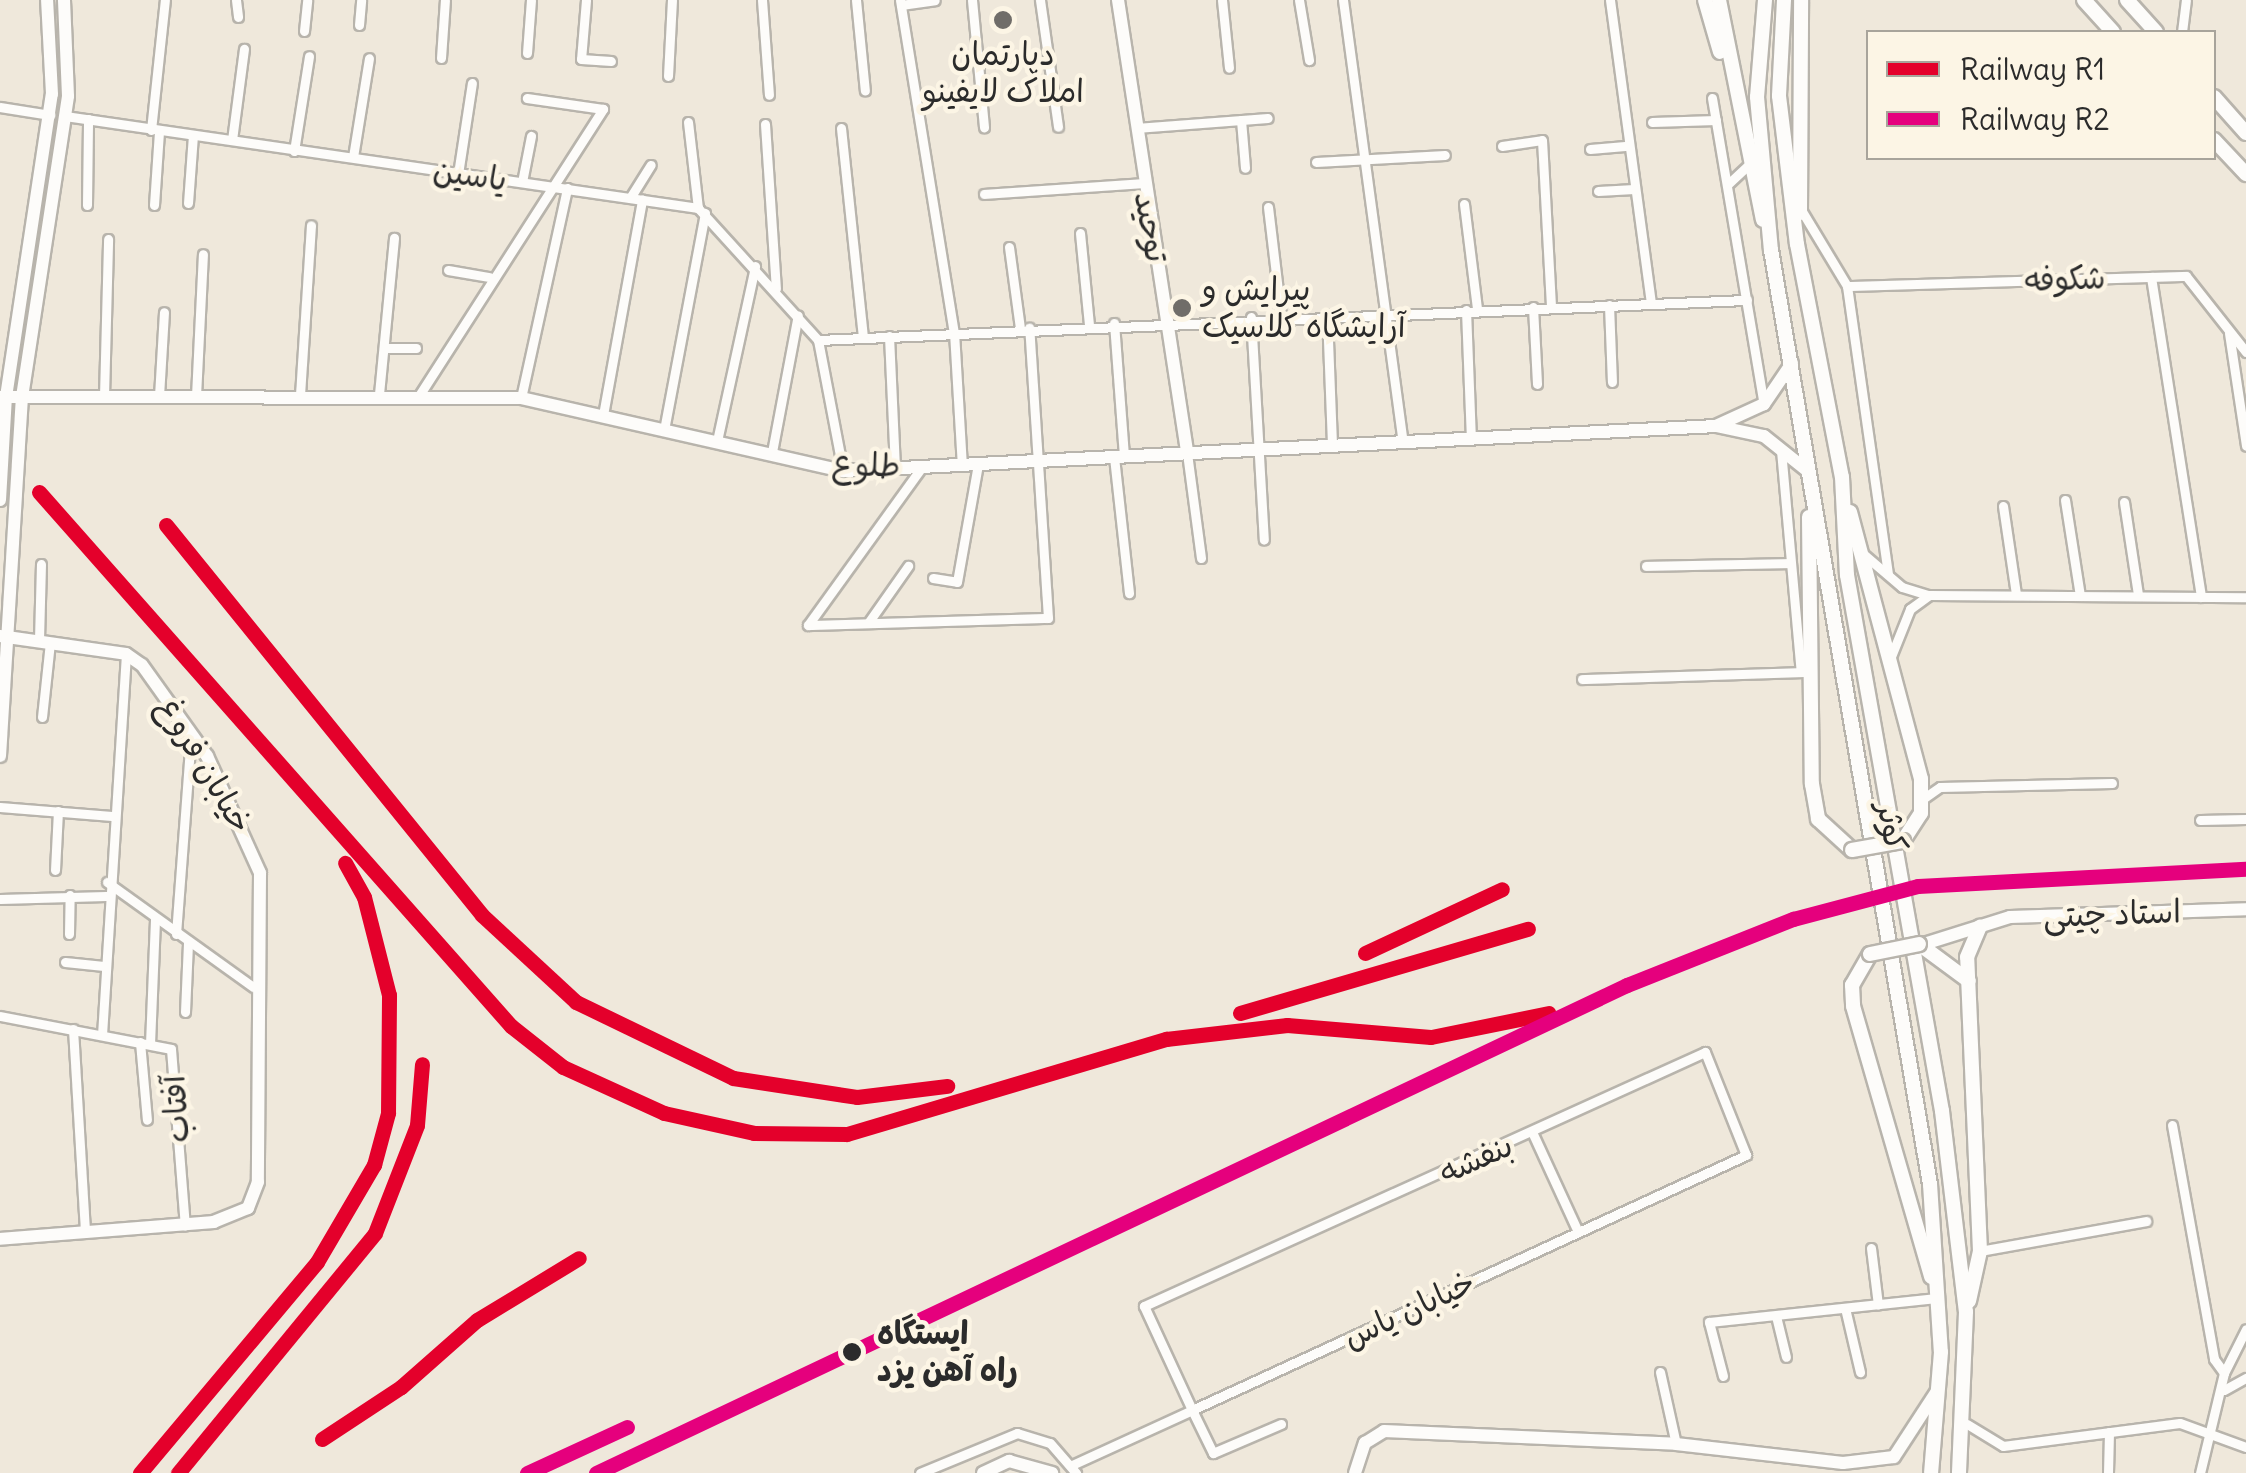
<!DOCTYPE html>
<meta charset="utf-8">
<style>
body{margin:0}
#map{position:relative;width:2246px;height:1473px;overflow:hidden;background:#efe8db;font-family:Delius,"Playpen Sans Arabic",sans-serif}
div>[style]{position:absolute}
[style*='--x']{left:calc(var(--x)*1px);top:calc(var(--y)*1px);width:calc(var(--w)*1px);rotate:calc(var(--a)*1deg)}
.roads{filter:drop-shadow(2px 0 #b8b4ac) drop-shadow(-2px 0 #b8b4ac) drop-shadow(0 2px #b8b4ac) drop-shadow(0 -2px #b8b4ac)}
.street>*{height:9px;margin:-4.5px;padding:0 4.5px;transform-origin:4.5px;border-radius:4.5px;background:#fdfcfa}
.secondary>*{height:12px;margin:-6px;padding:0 6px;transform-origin:6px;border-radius:6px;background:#fdfcfa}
.primary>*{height:14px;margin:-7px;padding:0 7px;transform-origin:7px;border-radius:7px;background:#fdfcfa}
.bridges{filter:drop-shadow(2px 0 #b8b4ac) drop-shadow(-2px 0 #b8b4ac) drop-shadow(0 2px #b8b4ac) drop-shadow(0 -2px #b8b4ac)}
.primary-bridge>*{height:14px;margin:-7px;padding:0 7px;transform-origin:7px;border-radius:7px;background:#fdfcfa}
.rail-1>*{height:15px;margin:-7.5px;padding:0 7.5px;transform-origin:7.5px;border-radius:7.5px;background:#e4002b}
.rail-2>*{height:15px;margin:-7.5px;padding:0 7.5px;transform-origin:7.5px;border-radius:7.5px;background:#e5007d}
.dots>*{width:28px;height:28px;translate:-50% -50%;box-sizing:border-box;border:5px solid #fcf5e5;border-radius:50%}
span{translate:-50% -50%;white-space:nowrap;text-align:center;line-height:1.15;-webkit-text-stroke:9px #fcf5e5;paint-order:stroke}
.poi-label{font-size:32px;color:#2b2b2b}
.left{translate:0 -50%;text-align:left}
.street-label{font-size:32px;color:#2b2b2b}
.stop-label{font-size:32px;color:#2b2b2b;font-weight:700}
.legend{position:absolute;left:1866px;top:30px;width:350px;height:130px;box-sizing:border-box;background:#fcf5e5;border:2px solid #a8a49b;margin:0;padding:12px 18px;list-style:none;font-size:30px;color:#2b2b2b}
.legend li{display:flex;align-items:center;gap:20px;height:50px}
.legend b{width:50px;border:2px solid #a8a49b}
</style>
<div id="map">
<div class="roads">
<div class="street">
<i style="--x:236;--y:0;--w:17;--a:83"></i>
<i style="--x:586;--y:0;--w:59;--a:94.8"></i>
<i style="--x:581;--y:59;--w:30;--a:4"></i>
<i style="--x:762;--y:0;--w:95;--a:85.8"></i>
<i style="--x:856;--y:0;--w:91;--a:84.4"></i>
<i style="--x:900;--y:0;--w:336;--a:80.8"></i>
<i style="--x:954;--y:332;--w:133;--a:86.6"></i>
<i style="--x:972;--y:0;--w:128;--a:84.6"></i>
<i style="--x:1040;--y:0;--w:128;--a:81.9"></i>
<i style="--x:1222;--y:0;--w:68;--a:84.1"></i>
<i style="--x:1299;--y:0;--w:61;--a:80.5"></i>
<i style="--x:1343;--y:0;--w:446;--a:82.3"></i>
<i style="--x:1610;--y:0;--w:306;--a:82.3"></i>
<i style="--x:901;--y:5;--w:34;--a:-8"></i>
<i style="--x:359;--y:25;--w:25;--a:-85"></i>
<i style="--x:304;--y:31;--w:31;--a:-84"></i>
<i style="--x:2182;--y:32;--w:32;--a:-83"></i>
<i style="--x:527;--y:53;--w:53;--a:-85.7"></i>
<i style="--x:441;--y:58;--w:58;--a:-86.1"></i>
<i style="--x:668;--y:76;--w:76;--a:-87"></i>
<i style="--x:1712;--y:98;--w:310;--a:80.4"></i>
<i style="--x:0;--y:107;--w:51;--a:9.1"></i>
<i style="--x:65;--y:116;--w:640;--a:8.27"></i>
<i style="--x:698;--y:208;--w:178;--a:47.7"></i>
<i style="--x:818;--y:340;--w:133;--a:79.2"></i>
<i style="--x:1241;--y:120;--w:48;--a:85.2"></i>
<i style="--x:688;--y:122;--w:87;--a:83.4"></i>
<i style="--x:1652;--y:122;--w:64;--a:-1.8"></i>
<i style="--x:765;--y:124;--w:165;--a:86.2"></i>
<i style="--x:841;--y:128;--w:210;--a:84"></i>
<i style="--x:1136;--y:128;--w:132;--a:-4.3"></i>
<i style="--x:151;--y:130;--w:131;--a:-83.9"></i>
<i style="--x:232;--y:140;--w:92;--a:-82.5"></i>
<i style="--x:1502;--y:146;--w:40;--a:-8.5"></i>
<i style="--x:1542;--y:140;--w:167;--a:86.9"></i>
<i style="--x:1590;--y:149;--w:38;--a:-5"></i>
<i style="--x:294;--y:151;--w:96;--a:-81"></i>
<i style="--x:353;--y:157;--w:100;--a:-80.8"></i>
<i style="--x:1316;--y:162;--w:129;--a:-3.1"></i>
<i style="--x:458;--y:174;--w:92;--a:-81.3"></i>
<i style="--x:522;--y:182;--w:47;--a:-78.9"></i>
<i style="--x:1728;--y:184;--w:26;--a:-43"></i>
<i style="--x:1598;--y:191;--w:36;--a:-3"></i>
<i style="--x:984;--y:194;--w:160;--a:-3.9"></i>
<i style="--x:630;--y:198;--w:39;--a:-58"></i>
<i style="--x:188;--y:203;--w:68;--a:-85.8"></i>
<i style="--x:1464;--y:204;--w:106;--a:82.9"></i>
<i style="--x:87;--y:205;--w:86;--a:-89.3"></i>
<i style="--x:154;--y:205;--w:74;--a:-86.1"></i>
<i style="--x:1268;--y:207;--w:110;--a:83.2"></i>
<i style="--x:1800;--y:208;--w:91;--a:58.9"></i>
<i style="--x:1847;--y:286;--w:291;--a:81.9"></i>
<i style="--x:1080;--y:233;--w:91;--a:84.4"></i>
<i style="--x:1009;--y:247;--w:82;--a:82.3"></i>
<i style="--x:448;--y:270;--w:42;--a:9.7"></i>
<i style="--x:2151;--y:277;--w:324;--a:81.1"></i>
<i style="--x:1847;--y:286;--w:339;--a:-1.7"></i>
<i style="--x:2186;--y:276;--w:97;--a:51.7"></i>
<i style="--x:1609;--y:305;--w:77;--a:87.8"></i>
<i style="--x:1533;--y:307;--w:77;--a:87"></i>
<i style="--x:1466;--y:310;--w:129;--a:87.8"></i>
<i style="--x:1327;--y:314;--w:132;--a:87.8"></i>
<i style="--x:1251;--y:317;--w:223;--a:86.7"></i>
<i style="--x:1114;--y:323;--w:133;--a:85.7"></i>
<i style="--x:2229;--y:333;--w:114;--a:81.4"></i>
<i style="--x:889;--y:336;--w:132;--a:87.4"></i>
<i style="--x:818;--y:340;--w:930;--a:-2.47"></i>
<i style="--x:384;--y:348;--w:32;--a:0"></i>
<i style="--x:379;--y:394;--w:157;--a:-84.5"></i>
<i style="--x:420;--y:394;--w:339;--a:-57.3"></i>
<i style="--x:603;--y:109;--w:77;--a:-171.8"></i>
<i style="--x:300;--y:395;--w:170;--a:-86.3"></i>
<i style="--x:104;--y:396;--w:157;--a:-88.5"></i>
<i style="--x:159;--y:396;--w:84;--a:-86.6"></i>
<i style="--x:196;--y:396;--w:142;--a:-87.2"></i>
<i style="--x:521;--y:398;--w:215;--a:-77.6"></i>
<i style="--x:603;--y:415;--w:219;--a:-79.7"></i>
<i style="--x:664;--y:430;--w:221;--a:-79.3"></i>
<i style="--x:717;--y:441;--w:179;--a:-77.7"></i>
<i style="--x:1781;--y:450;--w:223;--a:84.9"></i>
<i style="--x:772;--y:452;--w:139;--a:-79.3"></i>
<i style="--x:1187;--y:453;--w:106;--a:82.4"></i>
<i style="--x:1114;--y:457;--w:137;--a:83.7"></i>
<i style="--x:2065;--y:500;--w:97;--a:81.1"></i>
<i style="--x:2124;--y:502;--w:94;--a:81.4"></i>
<i style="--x:2003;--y:506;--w:89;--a:81.6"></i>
<i style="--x:1861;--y:552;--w:54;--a:40.5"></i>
<i style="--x:1902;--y:587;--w:28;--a:17"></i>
<i style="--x:1929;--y:595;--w:317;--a:0.4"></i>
<i style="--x:1646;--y:566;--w:143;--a:-1.2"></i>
<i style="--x:933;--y:578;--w:24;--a:9"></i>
<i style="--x:957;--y:582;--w:120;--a:-79.9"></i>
<i style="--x:868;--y:623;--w:70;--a:-54.9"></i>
<i style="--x:808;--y:625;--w:240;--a:-1.7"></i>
<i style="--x:1048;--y:618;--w:291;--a:-93.7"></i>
<i style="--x:808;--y:625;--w:195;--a:-54.2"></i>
<i style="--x:39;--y:640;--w:76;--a:-88.5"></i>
<i style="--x:1890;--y:659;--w:54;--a:-68.2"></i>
<i style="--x:1910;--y:609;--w:24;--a:-36"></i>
<i style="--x:1582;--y:679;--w:226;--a:-1.8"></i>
<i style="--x:42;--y:717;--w:75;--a:-83.9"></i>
<i style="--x:1924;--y:798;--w:19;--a:-35"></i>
<i style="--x:1940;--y:787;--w:172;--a:-1.3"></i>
<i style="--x:0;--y:807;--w:112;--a:4.6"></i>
<i style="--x:2200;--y:820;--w:46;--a:-1.2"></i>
<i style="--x:55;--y:870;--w:59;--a:-87.1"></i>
<i style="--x:107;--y:882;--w:180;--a:35.7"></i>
<i style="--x:0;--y:899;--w:106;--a:-1.6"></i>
<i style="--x:69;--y:934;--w:39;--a:-89"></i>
<i style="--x:176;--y:934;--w:199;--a:-85.7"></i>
<i style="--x:65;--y:962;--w:39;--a:6"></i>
<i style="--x:185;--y:1012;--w:70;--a:-87.5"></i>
<i style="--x:0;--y:1016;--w:174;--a:10.9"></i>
<i style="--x:171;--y:1049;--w:177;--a:85.5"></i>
<i style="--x:73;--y:1029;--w:204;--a:86.6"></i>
<i style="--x:102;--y:1035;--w:382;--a:-86.4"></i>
<i style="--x:140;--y:1042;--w:78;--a:84.9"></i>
<i style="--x:150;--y:1044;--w:126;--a:-87.7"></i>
<i style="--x:2172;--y:1125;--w:238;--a:79.8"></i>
<i style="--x:2214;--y:1359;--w:17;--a:54"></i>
<i style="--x:1533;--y:1134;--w:108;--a:65.3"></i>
<i style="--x:1871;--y:1248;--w:57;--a:83"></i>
<i style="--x:1980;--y:1251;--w:169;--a:-10.2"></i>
<i style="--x:1845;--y:1308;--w:66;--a:76.8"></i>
<i style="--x:1776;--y:1316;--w:42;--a:76.3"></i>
<i style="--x:1660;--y:1372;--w:74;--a:77.5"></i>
<i style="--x:1723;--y:1376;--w:56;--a:-104.5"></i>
<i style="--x:1709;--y:1322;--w:229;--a:-6"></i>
<i style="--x:2224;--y:1390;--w:25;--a:-29"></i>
<i style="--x:1967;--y:1424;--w:42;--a:31.4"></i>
<i style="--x:2003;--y:1446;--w:178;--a:-7.4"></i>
<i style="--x:2180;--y:1423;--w:70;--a:20"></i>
<i style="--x:1072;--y:1465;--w:132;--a:-24.6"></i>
<i style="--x:1192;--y:1410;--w:610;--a:-24.72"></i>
<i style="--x:1746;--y:1155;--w:111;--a:-111.7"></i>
<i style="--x:1705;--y:1052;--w:616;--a:155.64"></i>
<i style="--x:1144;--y:1306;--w:115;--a:65.2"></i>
<i style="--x:1192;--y:1410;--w:48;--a:64"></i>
<i style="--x:1213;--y:1453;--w:74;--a:-23.1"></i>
<i style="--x:920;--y:1473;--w:105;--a:-22.4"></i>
<i style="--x:1017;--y:1433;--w:34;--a:17"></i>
<i style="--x:1050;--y:1443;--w:40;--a:49"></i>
<i style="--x:2108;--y:1473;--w:41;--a:-88.6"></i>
<i style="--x:2200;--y:1473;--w:103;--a:-76.5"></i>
<i style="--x:2224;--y:1373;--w:49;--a:-63.4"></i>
</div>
<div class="secondary">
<i style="--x:1118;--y:0;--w:458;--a:81.3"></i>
<i style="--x:1792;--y:363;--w:50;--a:124.3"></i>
<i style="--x:1764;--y:404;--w:53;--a:155.4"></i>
<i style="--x:1716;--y:426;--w:49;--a:11.8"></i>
<i style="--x:1764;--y:436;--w:58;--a:38.7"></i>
<i style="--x:0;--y:397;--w:521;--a:0.11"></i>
<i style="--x:521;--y:398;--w:330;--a:12.8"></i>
<i style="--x:843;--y:471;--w:874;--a:-2.95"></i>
<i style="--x:0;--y:500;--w:103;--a:-86.7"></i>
<i style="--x:6;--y:397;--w:306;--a:-81.4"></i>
<i style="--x:52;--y:94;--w:94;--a:-93"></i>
<i style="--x:0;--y:636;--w:127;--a:8.1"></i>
<i style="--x:126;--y:654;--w:19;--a:35"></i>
<i style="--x:142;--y:665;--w:112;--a:54.5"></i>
<i style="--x:207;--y:756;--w:128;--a:65.6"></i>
<i style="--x:260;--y:873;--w:309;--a:90.4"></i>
<i style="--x:258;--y:1182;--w:28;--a:111"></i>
<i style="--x:248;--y:1208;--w:37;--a:158"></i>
<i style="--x:214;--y:1222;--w:215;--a:175.5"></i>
<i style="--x:0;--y:756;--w:360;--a:-86.5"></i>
<i style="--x:22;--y:397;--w:304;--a:-81.3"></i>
<i style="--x:68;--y:96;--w:96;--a:-92.4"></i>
<i style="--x:1924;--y:944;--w:90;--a:-17.4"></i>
<i style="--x:2010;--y:917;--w:236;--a:-1.9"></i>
<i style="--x:983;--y:1473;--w:29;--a:-25"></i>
<i style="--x:1009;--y:1461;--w:45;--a:15.6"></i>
<i style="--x:1355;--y:1473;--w:32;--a:-72"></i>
<i style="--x:1365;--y:1443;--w:22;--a:-32"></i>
<i style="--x:1384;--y:1431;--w:292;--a:2.5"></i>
<i style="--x:1676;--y:1444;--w:168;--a:6.5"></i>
<i style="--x:1843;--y:1463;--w:51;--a:-6.7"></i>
<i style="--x:1894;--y:1457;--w:79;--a:-56.9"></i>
</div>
<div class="primary">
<i style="--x:1705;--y:0;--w:54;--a:73.9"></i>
<i style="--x:1719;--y:0;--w:224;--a:78.7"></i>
<i style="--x:1765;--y:0;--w:97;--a:94.7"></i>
<i style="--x:1757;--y:97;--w:154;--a:84.8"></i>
<i style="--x:1771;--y:250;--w:947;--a:80.34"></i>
<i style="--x:1930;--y:1184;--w:168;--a:86.3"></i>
<i style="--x:1941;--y:1352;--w:121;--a:94.7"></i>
<i style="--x:1784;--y:0;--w:96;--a:93"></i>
<i style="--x:1779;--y:96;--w:149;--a:83.1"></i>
<i style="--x:1797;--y:244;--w:237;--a:79.1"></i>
<i style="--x:1842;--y:477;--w:98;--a:87.1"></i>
<i style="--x:1847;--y:575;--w:544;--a:79.95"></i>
<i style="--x:1942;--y:1111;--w:202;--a:83.2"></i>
<i style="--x:1966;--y:1312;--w:161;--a:92.5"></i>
<i style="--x:2084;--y:0;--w:43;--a:47.8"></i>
<i style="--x:2127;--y:0;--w:43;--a:47.8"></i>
<i style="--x:2214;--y:97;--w:48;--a:48.4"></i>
<i style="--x:2214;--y:140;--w:47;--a:46.7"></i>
<i style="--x:1800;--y:213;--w:213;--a:-89.7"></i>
<i style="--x:1850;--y:512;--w:276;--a:75.1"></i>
<i style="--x:1921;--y:779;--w:34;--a:90"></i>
<i style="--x:1921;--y:813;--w:33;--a:123"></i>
<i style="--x:1809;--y:517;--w:267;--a:89.4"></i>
<i style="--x:1812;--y:784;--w:36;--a:80"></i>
<i style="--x:1818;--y:819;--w:46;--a:42.4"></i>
<i style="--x:1919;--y:944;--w:62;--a:36.5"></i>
<i style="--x:1870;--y:954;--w:36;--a:120"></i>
<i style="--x:1852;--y:985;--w:21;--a:87"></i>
<i style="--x:1853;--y:1006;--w:282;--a:73.9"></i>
<i style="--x:1969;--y:1301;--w:51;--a:-77.6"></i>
<i style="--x:1980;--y:1251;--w:294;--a:-92.5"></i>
<i style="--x:1967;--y:957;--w:33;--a:-67"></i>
</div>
</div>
<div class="bridges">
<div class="primary-bridge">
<i style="--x:1852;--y:850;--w:52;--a:-10"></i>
<i style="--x:1870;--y:954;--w:50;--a:-11.5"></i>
</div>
</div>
<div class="rail-1">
<i style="--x:39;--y:492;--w:713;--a:48.53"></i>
<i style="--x:511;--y:1026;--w:66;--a:38.3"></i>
<i style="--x:563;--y:1067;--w:111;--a:24.5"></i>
<i style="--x:664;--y:1113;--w:92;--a:12.5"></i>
<i style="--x:754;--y:1133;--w:93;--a:0.6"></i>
<i style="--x:847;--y:1134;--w:333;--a:-16.6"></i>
<i style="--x:1166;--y:1039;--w:122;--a:-6.6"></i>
<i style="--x:1287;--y:1025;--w:144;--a:4.8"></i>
<i style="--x:1431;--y:1037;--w:120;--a:-11.5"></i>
<i style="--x:166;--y:525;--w:502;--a:50.98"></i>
<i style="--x:482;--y:915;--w:128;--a:42.8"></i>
<i style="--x:576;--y:1002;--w:174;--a:25.8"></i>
<i style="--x:733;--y:1078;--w:125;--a:8.7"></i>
<i style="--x:857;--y:1097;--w:91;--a:-7"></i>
<i style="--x:1365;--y:953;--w:151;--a:-25"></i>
<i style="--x:1240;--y:1013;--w:300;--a:-16.3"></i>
<i style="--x:322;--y:1439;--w:95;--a:-33.4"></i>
<i style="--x:401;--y:1387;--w:101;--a:-41.4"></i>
<i style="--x:477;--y:1320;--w:119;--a:-31.3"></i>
<i style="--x:140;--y:1473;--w:275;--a:-50"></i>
<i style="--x:317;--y:1262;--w:113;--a:-59.6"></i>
<i style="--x:374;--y:1165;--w:54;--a:-74.9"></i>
<i style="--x:388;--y:1113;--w:118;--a:-89.5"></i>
<i style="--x:389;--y:995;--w:101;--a:-104.3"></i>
<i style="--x:364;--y:897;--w:39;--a:-119"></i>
<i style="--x:178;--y:1473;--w:310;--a:-50.6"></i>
<i style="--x:375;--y:1233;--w:116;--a:-68.7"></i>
<i style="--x:417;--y:1125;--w:61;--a:-85.3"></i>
</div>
<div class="rail-2">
<i style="--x:527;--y:1473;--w:110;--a:-24.7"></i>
<i style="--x:596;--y:1473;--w:1141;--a:-25.33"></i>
<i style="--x:1627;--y:985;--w:179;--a:-21.7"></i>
<i style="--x:1793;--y:919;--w:129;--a:-14.8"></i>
<i style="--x:1918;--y:886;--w:328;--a:-3"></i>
</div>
<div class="dots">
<i style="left:1003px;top:20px;background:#706d69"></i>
<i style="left:1182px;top:308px;background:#706d69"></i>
<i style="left:852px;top:1352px;background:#2b2b2b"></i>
</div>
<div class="poi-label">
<span style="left:1003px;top:73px">دپارتمان<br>املاک لایفینو</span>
<span class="left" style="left:1202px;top:308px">پیرایش و<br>آرایشگاه کلاسیک</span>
</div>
<div class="street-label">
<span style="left:470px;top:175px;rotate:8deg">یاسین</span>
<span style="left:1151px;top:227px;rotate:80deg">توحید</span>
<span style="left:2065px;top:279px;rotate:-2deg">شکوفه</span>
<span style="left:866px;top:465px;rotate:2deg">طلوع</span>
<span style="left:205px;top:765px;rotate:59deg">خیابان فروغ</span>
<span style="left:1892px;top:827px;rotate:80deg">کوثر</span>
<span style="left:2112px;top:914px;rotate:-2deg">استاد چیتی</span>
<span style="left:176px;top:1109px;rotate:-94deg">آفتاب</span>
<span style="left:1476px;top:1159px;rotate:-24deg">بنفشه</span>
<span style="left:1409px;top:1310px;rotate:-25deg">خیابان یاس</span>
</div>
<div class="stop-label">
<span class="left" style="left:877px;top:1352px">ایستگاه<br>راه آهن یزد</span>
</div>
<ul class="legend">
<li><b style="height:12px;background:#e4002b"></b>Railway R1</li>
<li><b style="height:12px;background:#e5007d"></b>Railway R2</li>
</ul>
</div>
